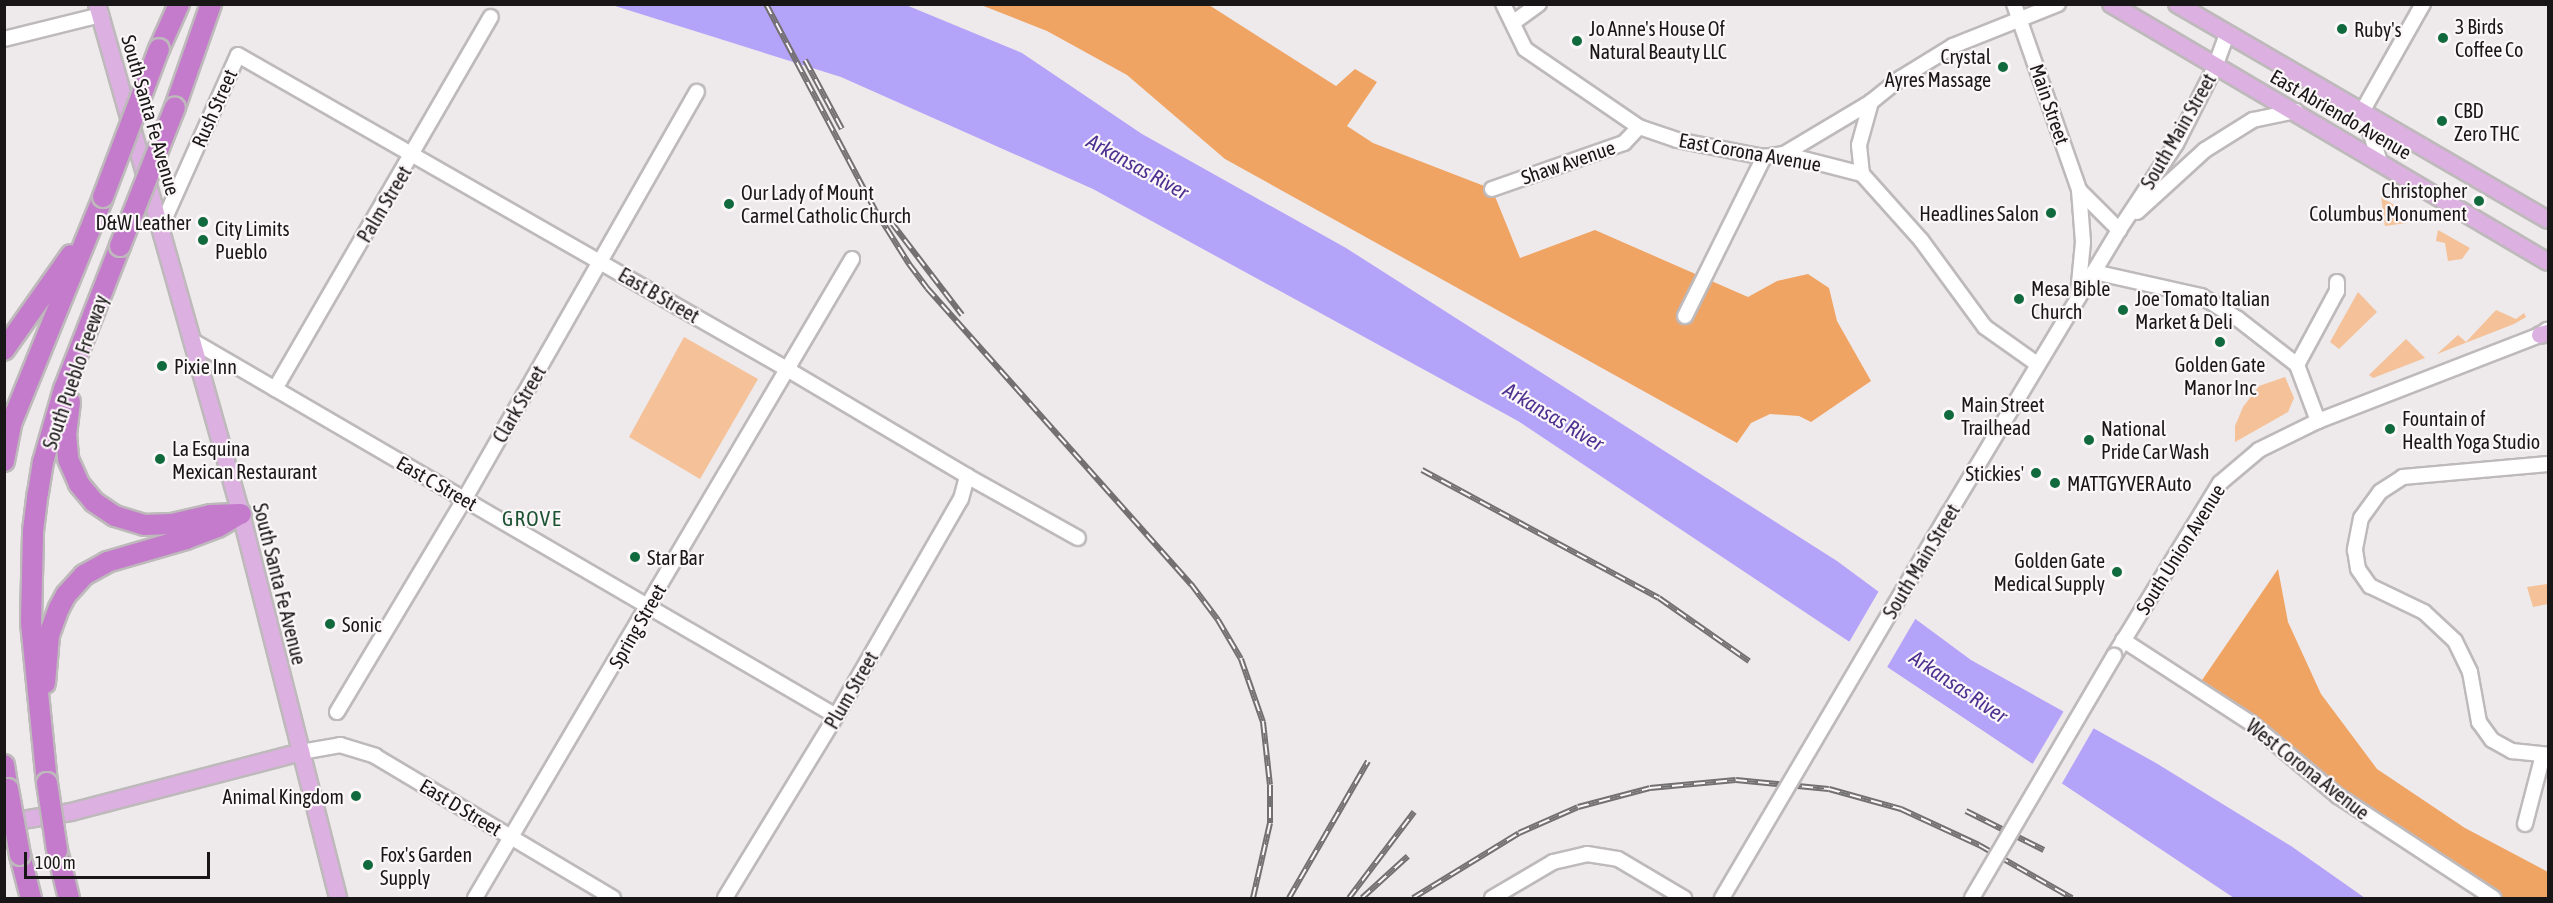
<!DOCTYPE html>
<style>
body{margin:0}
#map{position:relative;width:2553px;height:903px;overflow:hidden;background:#eee9ea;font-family:"Asap Condensed",sans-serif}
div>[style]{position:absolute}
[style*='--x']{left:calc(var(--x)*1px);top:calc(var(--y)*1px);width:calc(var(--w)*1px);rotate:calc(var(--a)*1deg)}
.green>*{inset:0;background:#f4c198}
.forest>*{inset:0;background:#f0a464}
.water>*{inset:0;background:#b4a4f9}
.pier>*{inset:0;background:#eee9ea}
.roads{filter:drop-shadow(2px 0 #beb9bb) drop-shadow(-2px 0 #beb9bb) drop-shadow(0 2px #beb9bb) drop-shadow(0 -2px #beb9bb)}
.minor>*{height:14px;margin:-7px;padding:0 7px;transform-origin:7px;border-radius:7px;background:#fff}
.major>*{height:16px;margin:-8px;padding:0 8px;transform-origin:8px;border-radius:8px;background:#dcb0e0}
.highway>*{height:20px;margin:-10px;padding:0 10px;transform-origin:10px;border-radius:10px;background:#c47bcb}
.rail>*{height:6px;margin-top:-3px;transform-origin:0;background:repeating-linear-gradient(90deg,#fbf6f8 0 11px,#737071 0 22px);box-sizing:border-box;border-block:2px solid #737071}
.bridges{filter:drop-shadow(2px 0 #beb9bb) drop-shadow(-2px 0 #beb9bb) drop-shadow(0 2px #beb9bb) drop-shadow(0 -2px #beb9bb)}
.minor-bridge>*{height:14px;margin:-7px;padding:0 7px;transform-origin:7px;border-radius:7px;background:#fff}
.highway-bridge>*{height:20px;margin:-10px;padding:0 10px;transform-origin:10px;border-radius:10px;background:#c47bcb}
.dots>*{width:16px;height:16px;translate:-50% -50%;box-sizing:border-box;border:3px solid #fbf6f8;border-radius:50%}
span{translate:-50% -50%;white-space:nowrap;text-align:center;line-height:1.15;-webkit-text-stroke:4.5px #fbf6f8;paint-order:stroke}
.poi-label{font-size:20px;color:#181617}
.left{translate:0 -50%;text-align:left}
.right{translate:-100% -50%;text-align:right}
.street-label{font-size:20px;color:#181617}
.water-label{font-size:21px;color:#4d3090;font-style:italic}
.neighbourhood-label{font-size:21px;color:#1a5232;letter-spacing:1.5px}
.frame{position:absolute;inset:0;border:6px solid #181617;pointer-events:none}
.scale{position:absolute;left:24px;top:852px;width:186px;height:27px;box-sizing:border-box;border:3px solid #181617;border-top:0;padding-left:8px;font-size:18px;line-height:21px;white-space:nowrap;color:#181617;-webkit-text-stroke:4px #fbf6f8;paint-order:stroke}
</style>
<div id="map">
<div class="green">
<i style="clip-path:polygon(2381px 197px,2412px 216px,2406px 223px,2385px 226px)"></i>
<i style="clip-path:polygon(2438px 230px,2470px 248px,2462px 259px,2448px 261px,2445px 243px,2436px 241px)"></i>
<i style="clip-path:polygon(2358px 292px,2377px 312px,2339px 349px,2330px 342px)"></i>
<i style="clip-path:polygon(2496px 310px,2516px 319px,2524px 313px,2526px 317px,2514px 324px,2437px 354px,2458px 335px,2466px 342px)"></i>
<i style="clip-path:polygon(684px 337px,758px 379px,700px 479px,629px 437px)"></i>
<i style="clip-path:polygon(2406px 339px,2425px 358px,2373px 378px,2369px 375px)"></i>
<i style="clip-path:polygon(2285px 377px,2294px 398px,2288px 412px,2235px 442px,2235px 426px,2243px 407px,2259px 386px)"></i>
<i style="clip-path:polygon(2547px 584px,2548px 604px,2533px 607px,2527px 587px)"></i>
</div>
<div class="forest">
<i style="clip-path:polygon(981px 5px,1209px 5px,1336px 86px,1355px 69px,1377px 82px,1347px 126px,1373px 143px,1492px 189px,1520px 258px,1595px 230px,1748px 297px,1777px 281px,1808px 274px,1829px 288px,1837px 321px,1871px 381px,1811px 422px,1799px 416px,1770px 414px,1751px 423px,1737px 443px,1225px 159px,1127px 75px,1047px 31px)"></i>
<i style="clip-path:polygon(2278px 569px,2288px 622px,2321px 694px,2377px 769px,2465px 828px,2548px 872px,2548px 898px,2493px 898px,2387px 830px,2198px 686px)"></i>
</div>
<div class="water">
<i style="clip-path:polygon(612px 5px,906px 5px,1022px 53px,1142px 134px,1346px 248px,1837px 561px,1971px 660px,2156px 763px,2291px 846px,2365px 898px,2234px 898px,1518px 421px,1093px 189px,841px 77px)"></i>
</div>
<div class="pier">
<i style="clip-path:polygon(1880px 589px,1917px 616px,1886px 669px,1848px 644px)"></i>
<i style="clip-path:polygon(2065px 709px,2095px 726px,2061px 785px,2032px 765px)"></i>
</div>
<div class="roads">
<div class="minor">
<i style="--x:1503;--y:4;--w:50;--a:63.9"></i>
<i style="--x:1525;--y:49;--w:138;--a:34.4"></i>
<i style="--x:1639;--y:127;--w:40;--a:18.9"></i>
<i style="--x:1677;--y:140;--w:89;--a:11.1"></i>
<i style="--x:1764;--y:157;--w:20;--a:-9"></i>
<i style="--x:1784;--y:154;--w:81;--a:14.4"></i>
<i style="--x:1862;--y:174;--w:89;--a:48.2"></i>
<i style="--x:1921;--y:240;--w:108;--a:53.7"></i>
<i style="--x:1985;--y:327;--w:64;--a:35.4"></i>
<i style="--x:2014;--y:4;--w:197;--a:70.7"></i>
<i style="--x:2079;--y:190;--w:52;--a:85.6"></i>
<i style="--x:2083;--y:242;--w:52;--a:95.5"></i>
<i style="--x:1514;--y:22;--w:31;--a:-36"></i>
<i style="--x:4;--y:39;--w:100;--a:-13.9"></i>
<i style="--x:1784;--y:154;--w:101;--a:-30.9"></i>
<i style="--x:2380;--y:162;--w:55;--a:-108.1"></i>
<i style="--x:2363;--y:110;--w:122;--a:-60.5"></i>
<i style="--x:1862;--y:174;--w:29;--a:-96"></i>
<i style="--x:1859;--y:145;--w:45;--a:-74.4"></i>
<i style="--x:1871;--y:102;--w:38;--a:-39"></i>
<i style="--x:1901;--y:78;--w:61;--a:-31.6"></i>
<i style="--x:1953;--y:46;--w:113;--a:-21.8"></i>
<i style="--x:1492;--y:189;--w:140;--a:-19.2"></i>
<i style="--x:1624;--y:143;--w:22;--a:-47"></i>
<i style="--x:2079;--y:190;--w:57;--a:45"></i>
<i style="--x:2137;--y:212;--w:92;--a:-42.4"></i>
<i style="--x:2205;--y:150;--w:57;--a:-32"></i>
<i style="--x:2253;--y:120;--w:44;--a:-11.8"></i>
<i style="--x:161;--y:227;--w:188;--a:-65.9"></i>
<i style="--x:238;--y:55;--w:632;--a:29.77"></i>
<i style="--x:787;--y:369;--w:209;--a:30.7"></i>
<i style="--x:967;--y:476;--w:127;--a:29.2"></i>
<i style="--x:2094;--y:272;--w:110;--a:12.6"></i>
<i style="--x:2201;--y:296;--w:44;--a:31.9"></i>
<i style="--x:2238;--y:319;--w:75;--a:37.9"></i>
<i style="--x:2297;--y:365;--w:60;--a:69.4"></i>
<i style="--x:1685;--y:316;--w:178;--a:-63.6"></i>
<i style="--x:193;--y:341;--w:744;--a:30.25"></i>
<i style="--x:2297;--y:365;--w:84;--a:-61.6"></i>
<i style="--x:2337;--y:291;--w:9;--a:-90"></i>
<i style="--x:275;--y:389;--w:430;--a:-59.9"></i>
<i style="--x:2548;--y:464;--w:146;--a:174.9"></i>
<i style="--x:2403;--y:477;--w:27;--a:147"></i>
<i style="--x:2380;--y:492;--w:32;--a:126"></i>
<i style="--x:2361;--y:518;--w:33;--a:101"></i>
<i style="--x:2355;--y:550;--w:19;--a:81"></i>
<i style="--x:2358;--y:569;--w:21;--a:55"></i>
<i style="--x:2370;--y:586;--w:60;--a:25.7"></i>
<i style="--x:2424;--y:612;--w:42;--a:43.1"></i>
<i style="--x:2455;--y:641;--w:34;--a:64"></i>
<i style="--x:2470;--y:672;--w:51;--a:79.8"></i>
<i style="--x:2479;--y:722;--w:22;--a:54"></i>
<i style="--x:2492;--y:740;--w:23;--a:29"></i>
<i style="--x:2512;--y:751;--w:36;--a:6"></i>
<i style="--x:1949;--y:513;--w:330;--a:-59"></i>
<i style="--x:2119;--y:230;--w:103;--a:-56.5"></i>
<i style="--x:2176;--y:144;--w:86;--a:-63.1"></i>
<i style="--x:2215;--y:67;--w:35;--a:-70"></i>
<i style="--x:2123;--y:640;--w:153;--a:33"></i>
<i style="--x:2251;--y:723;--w:114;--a:40"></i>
<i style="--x:2338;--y:796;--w:186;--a:33.3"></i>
<i style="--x:2114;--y:656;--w:203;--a:-58.5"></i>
<i style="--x:2220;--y:483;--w:51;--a:-40.2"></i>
<i style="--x:2259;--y:450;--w:66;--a:-26.2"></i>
<i style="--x:2318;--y:421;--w:238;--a:-21.2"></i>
<i style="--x:2540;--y:335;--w:9;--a:-36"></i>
<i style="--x:337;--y:712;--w:247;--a:-59.1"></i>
<i style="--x:464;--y:500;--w:470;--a:-60.3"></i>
<i style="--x:301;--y:752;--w:40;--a:-10"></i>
<i style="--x:340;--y:745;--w:37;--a:17"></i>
<i style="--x:375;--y:756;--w:277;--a:30.8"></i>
<i style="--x:2525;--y:824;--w:71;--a:-75.4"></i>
<i style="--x:475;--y:898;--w:742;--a:-59.46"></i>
<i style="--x:725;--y:898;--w:213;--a:-58.6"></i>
<i style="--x:836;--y:716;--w:250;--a:-60.1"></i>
<i style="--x:961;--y:499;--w:24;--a:-75"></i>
<i style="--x:1492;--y:898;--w:71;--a:-30.5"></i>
<i style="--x:1553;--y:862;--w:35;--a:-13"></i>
<i style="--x:1587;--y:854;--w:31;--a:9"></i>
<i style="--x:1618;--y:859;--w:77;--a:30.6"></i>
</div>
<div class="major">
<i style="--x:97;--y:4;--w:530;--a:74.23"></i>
<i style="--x:241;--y:514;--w:396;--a:75.8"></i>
<i style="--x:2111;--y:4;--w:507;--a:30.56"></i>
<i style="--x:2177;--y:4;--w:429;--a:30.2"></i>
<i style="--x:2540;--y:335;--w:8;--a:-14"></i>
<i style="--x:4;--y:823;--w:68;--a:-9.3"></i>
<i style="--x:71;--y:812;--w:238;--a:-14.6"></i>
</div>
<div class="highway">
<i style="--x:159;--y:49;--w:49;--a:-66"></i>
<i style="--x:175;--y:107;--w:109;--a:-70.7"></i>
<i style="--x:4;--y:350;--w:116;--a:-54.8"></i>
<i style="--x:70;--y:402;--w:32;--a:97"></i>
<i style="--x:66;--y:434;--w:25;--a:85"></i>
<i style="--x:68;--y:459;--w:27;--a:66"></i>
<i style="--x:79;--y:484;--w:23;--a:50"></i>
<i style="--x:94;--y:502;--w:25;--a:34"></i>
<i style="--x:115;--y:516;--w:30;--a:17"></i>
<i style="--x:144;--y:525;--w:28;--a:-2"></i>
<i style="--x:172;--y:524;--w:40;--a:-13"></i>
<i style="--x:211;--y:515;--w:30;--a:-2"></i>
<i style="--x:4;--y:461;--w:38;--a:-79"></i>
<i style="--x:11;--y:424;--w:245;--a:-67.9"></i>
<i style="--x:45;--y:683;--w:48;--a:-85.2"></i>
<i style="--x:49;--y:635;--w:29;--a:-70"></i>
<i style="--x:59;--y:608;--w:15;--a:-62"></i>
<i style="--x:66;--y:595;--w:27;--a:-48"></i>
<i style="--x:84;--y:575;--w:26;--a:-29"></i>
<i style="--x:107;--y:562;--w:82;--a:-16.2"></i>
<i style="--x:186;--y:539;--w:34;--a:-21"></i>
<i style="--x:218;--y:527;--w:23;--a:-31"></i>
<i style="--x:4;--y:765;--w:24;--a:81"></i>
<i style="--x:47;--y:783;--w:162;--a:-95.7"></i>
<i style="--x:31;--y:622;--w:91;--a:-88.7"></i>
<i style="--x:33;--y:531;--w:38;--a:-83"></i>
<i style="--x:38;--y:493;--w:31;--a:-81"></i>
<i style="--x:43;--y:462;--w:76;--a:-74"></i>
<i style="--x:64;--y:389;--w:154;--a:-68.6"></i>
<i style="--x:57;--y:850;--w:49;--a:76"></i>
<i style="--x:20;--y:855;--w:44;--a:75.7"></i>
</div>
</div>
<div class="rail">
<i style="--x:766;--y:4;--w:233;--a:62.1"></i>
<i style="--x:875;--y:210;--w:64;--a:57.8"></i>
<i style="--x:909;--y:264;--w:30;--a:53"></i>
<i style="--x:927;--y:288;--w:397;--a:48.3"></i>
<i style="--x:1191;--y:584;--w:45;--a:53.1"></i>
<i style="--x:1218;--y:620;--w:45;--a:59.5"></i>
<i style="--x:1241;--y:659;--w:67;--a:70.8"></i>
<i style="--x:1263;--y:722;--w:63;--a:83.7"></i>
<i style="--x:1270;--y:785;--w:38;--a:90"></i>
<i style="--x:1270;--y:823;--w:77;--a:102.8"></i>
<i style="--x:805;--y:60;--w:78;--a:61.8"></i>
<i style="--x:891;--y:222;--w:117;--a:52.6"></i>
<i style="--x:1422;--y:470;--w:269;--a:28.4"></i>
<i style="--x:1659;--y:598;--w:110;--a:35"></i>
<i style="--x:1966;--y:811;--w:87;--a:26.6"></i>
<i style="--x:1289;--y:898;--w:158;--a:-60"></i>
<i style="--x:1349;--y:898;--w:108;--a:-52.9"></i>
<i style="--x:1362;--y:898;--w:62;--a:-42.4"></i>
<i style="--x:1413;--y:898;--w:124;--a:-31.5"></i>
<i style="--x:1519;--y:833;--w:64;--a:-23.8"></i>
<i style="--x:1578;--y:807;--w:74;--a:-14.8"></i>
<i style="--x:1650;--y:788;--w:86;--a:-5.3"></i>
<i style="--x:1736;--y:780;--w:93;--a:5.5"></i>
<i style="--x:1829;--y:789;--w:75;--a:15.5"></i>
<i style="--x:1901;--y:809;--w:86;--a:24.8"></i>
<i style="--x:1979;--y:845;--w:107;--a:29.7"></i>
</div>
<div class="bridges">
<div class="minor-bridge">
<i style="--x:1722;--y:898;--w:447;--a:-59.5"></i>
<i style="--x:1972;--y:898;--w:281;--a:-59.6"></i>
</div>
<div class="highway-bridge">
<i style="--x:103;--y:197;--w:158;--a:-69.3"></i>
<i style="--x:120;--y:246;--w:149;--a:-68.4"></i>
<i style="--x:47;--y:783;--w:68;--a:81.5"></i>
<i style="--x:8;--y:789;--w:67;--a:79.7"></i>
</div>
</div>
<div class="dots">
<i style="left:2342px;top:29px;background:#116a3d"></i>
<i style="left:2443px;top:38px;background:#116a3d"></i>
<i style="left:1577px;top:41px;background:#116a3d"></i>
<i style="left:2003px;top:67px;background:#116a3d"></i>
<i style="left:2442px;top:121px;background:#116a3d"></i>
<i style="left:2479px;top:201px;background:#116a3d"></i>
<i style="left:729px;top:204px;background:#116a3d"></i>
<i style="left:2051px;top:213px;background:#116a3d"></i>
<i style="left:203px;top:222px;background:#116a3d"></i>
<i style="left:203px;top:240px;background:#116a3d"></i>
<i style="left:2019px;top:299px;background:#116a3d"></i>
<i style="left:2123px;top:310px;background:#116a3d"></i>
<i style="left:2220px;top:342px;background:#116a3d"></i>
<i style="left:162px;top:366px;background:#116a3d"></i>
<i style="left:1949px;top:415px;background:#116a3d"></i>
<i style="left:2390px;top:429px;background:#116a3d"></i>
<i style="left:2089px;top:440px;background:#116a3d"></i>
<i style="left:160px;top:459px;background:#116a3d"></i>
<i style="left:2036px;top:473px;background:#116a3d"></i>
<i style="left:2055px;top:483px;background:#116a3d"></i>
<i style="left:635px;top:557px;background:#116a3d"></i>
<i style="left:2117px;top:572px;background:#116a3d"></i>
<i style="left:330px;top:624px;background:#116a3d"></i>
<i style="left:356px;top:796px;background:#116a3d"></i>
<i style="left:368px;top:865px;background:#116a3d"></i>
</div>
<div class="poi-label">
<span class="left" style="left:2455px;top:38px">3 Birds<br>Coffee Co</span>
<span class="left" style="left:1589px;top:40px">Jo Anne's House Of<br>Natural Beauty LLC</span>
<span class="left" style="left:2354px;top:29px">Ruby's</span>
<span class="right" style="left:1991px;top:68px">Crystal<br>Ayres Massage</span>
<span class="left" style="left:2454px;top:122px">CBD<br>Zero THC</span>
<span class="right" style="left:2467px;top:202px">Christopher<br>Columbus Monument</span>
<span class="left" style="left:741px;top:204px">Our Lady of Mount<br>Carmel Catholic Church</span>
<span class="right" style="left:2039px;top:213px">Headlines Salon</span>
<span class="right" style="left:191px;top:222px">D&amp;W Leather</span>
<span class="left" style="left:215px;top:240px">City Limits<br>Pueblo</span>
<span class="left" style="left:2031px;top:300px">Mesa Bible<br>Church</span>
<span class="left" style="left:2135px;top:310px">Joe Tomato Italian<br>Market &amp; Deli</span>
<span style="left:2220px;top:376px">Golden Gate<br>Manor Inc</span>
<span class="left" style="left:174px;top:366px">Pixie Inn</span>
<span class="left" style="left:1961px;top:416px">Main Street<br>Trailhead</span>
<span class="left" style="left:2402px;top:430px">Fountain of<br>Health Yoga Studio</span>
<span class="left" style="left:2101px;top:440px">National<br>Pride Car Wash</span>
<span class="left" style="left:172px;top:460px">La Esquina<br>Mexican Restaurant</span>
<span class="right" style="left:2024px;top:473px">Stickies'</span>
<span class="left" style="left:2067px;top:483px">MATTGYVER Auto</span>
<span class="left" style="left:647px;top:557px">Star Bar</span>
<span class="right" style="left:2105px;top:572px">Golden Gate<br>Medical Supply</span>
<span class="left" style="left:342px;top:624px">Sonic</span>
<span class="right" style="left:344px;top:796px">Animal Kingdom</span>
<span class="left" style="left:380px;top:866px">Fox's Garden<br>Supply</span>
</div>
<div class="street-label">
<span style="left:2050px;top:104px;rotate:71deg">Main Street</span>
<span style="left:214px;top:108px;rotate:-66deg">Rush Street</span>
<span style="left:2341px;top:114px;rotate:30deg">East Abriendo Avenue</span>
<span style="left:151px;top:115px;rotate:74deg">South Santa Fe Avenue</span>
<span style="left:2178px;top:131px;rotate:-60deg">South Main Street</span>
<span style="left:1750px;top:152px;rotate:10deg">East Corona Avenue</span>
<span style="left:1568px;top:162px;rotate:-19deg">Shaw Avenue</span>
<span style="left:384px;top:204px;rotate:-59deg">Palm Street</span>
<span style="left:659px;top:295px;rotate:30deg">East B Street</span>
<span style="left:75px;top:372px;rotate:-71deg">South Pueblo Freeway</span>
<span style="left:519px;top:404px;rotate:-60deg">Clark Street</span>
<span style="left:437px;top:483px;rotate:30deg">East C Street</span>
<span style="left:2180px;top:549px;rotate:-58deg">South Union Avenue</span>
<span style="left:1921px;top:561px;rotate:-59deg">South Main Street</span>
<span style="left:280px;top:584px;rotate:76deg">South Santa Fe Avenue</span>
<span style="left:637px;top:626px;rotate:-60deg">Spring Street</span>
<span style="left:851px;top:690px;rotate:-60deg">Plum Street</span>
<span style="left:2308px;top:769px;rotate:38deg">West Corona Avenue</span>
<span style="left:461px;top:807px;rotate:31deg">East D Street</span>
</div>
<div class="water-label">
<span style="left:1138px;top:166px;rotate:29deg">Arkansas River</span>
<span style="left:1554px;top:416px;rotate:31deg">Arkansas River</span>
<span style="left:1959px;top:686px;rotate:34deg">Arkansas River</span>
</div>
<div class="neighbourhood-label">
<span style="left:532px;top:518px">GROVE</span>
</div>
<div class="frame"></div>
<div class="scale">100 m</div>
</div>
